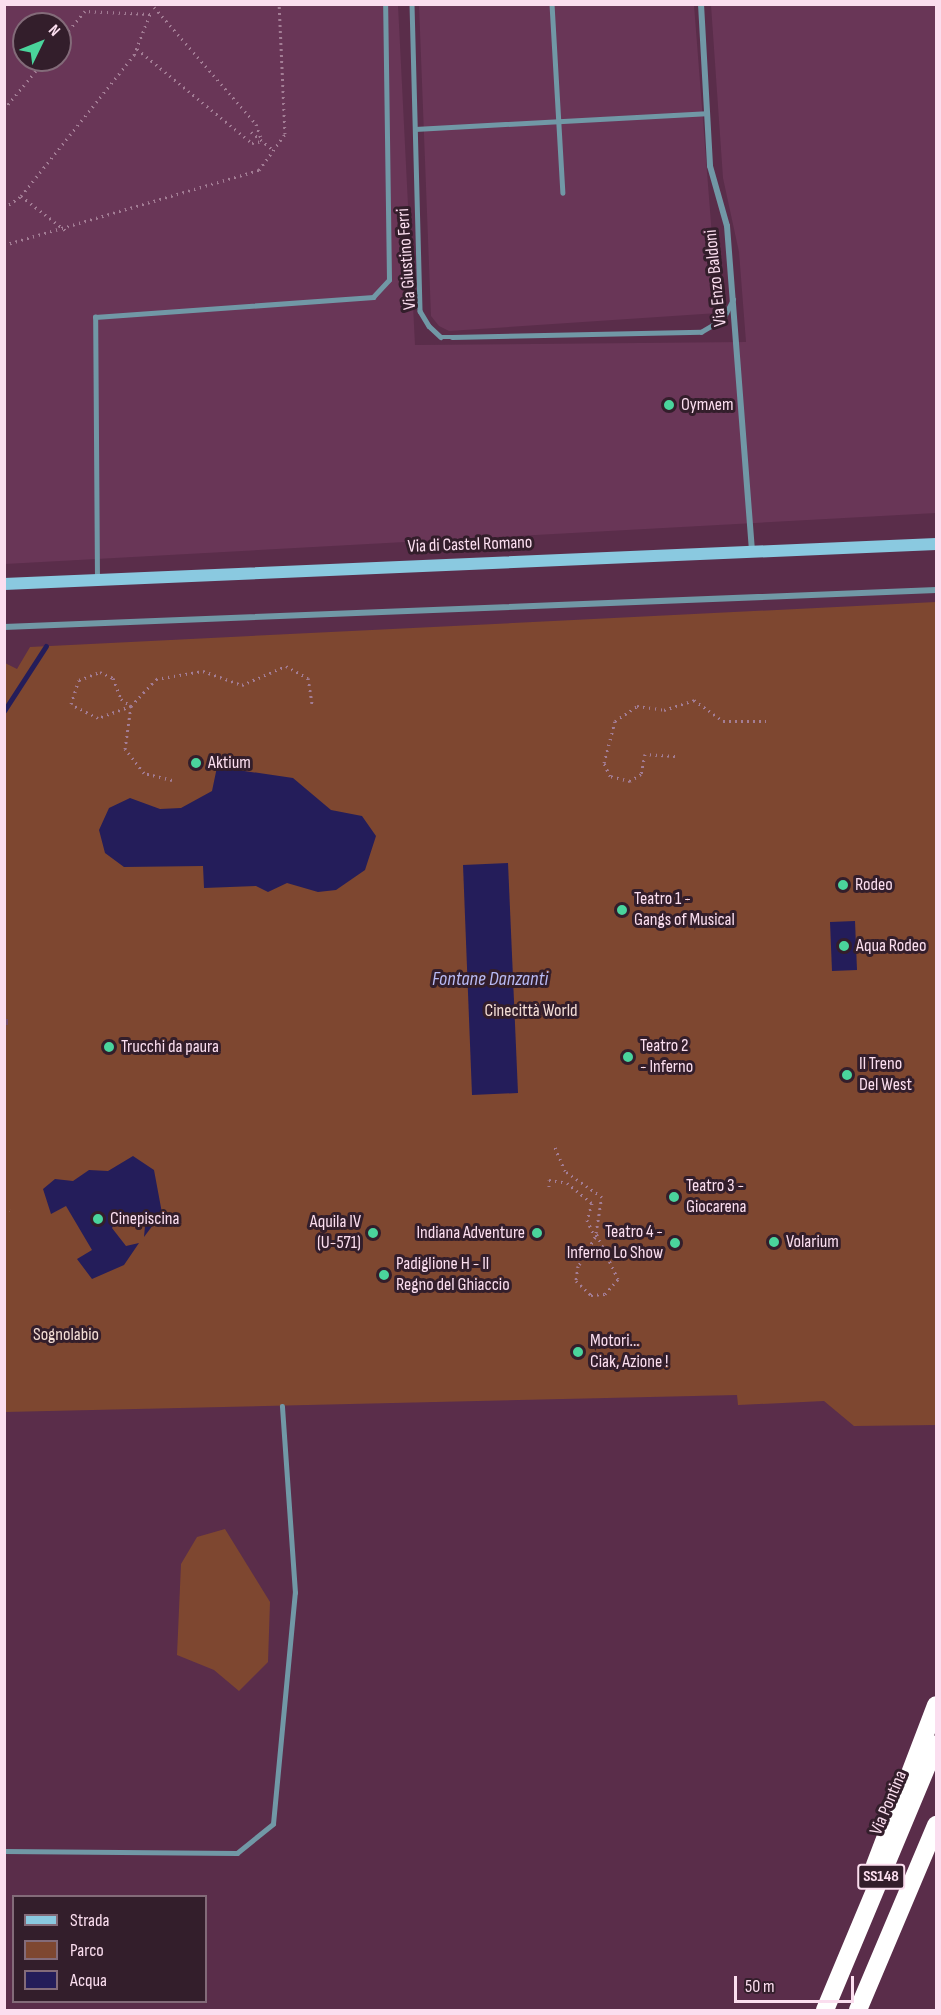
<!DOCTYPE html>
<meta charset="utf-8">
<style>
body{margin:0}
#map{position:relative;width:941px;height:2015px;overflow:hidden;background:#5a2d4a;font-family:"Sofia Sans Condensed",sans-serif}
div>[style]{position:absolute}
[style*='--x']{left:calc(var(--x)*1px);top:calc(var(--y)*1px);width:calc(var(--w)*1px);rotate:calc(var(--a)*1deg)}
.built>*{inset:0;background:#693657}
.green>*{inset:0;background:#7e4730}
.water>*{inset:0;background:#241d5a}
.stream>*{height:4.5px;margin:-2.25px;padding:0 2.25px;transform-origin:2.25px;border-radius:2.25px;background:#241d5a}
.street-tunnel>*{height:6px;margin-top:-3px;transform-origin:0;background:repeating-linear-gradient(90deg,#724863 0 6px,transparent 0 9px)}
.path>*{height:3px;margin-top:-1.5px;transform-origin:0;background:repeating-linear-gradient(90deg,#a37d95 0 1.5px,transparent 0 6px)}
.lane>*{height:4.5px;margin:-2.25px;padding:0 2.25px;transform-origin:2.25px;border-radius:2.25px;background:#7198a6}
.street>*{height:6px;margin:-3px;padding:0 3px;transform-origin:3px;border-radius:3px;background:#7198a6}
.secondary>*{height:12px;margin:-6px;padding:0 6px;transform-origin:6px;border-radius:6px;background:#8ac9e0}
.highway>*{height:18px;margin:-9px;padding:0 9px;transform-origin:9px;border-radius:9px;background:#fff}
.dots>*{width:16px;height:16px;translate:-50% -50%;box-sizing:border-box;border:3px solid #331e2b;border-radius:50%}
span{translate:-50% -50%;white-space:nowrap;text-align:center;line-height:1.15;-webkit-text-stroke:6px #331e2b;paint-order:stroke}
.shield-label span{padding:2px 4px;background:#331e2b;border:2px solid;border-radius:4px;-webkit-text-stroke-width:0}
.shield-label{font-size:16px;color:#fbdeef;font-weight:700}
.street-label{font-size:18px;color:#fbdeef}
.poi-label{font-size:18px;color:#fbdeef}
.left{translate:0 -50%;text-align:left}
.right{translate:-100% -50%;text-align:right}
.park-label{font-size:18px;color:#f4ded6}
.water-label{font-size:20px;color:#b8baf4;font-style:italic}
.frame{position:absolute;inset:0;border:6px solid #fbdeef;pointer-events:none}
.legend{position:absolute;left:12px;top:1895px;width:195px;height:108px;box-sizing:border-box;background:#331e2b;border:2px solid #836b79;margin:0;padding:8px 10px;list-style:none;font-size:18px;color:#fbdeef}
.legend li{display:flex;align-items:center;gap:12px;height:30px}
.legend b{width:30px;border:2px solid #836b79}
.north{position:absolute;left:12px;top:12px;width:60px;height:60px;box-sizing:border-box;background:#331e2b;border:2px solid #836b79;border-radius:50%;rotate:47deg;font-size:16px;font-weight:700;line-height:24px;text-align:center;color:#fbdeef}
.north::after{content:'';display:block;margin:auto;width:21px;height:27px;background:#4ad49c;clip-path:polygon(50% 0,100% 100%,50% 72%,0 100%)}
.scale{position:absolute;left:734px;top:1976px;width:120px;height:27px;box-sizing:border-box;border:3px solid #fbdeef;border-top:0;padding-left:8px;font-size:18px;line-height:21px;white-space:nowrap;color:#fbdeef;-webkit-text-stroke:4px #331e2b;paint-order:stroke}
</style>
<div id="map">
<div class="built">
<i style="clip-path:polygon(evenodd,4px 5px,398px 5px,415px 345px,746px 342px,739px 252px,723px 178px,711px 5px,936px 5px,936px 513px,5px 564px,4px 5px,24px 24px,60px 24px,60px 60px,24px 60px,24px 24px)"></i>
<i style="clip-path:polygon(419px 5px,694px 5px,718px 313px,449px 331px,439px 326px,431px 316px)"></i>
</div>
<div class="green">
<i style="clip-path:polygon(936px 602px,936px 1425px,854px 1426px,824px 1401px,738px 1405px,737px 1395px,5px 1412px,5px 663px,17px 669px,30px 647px)"></i>
<i style="clip-path:polygon(225px 1529px,270px 1602px,268px 1662px,239px 1691px,214px 1670px,177px 1655px,181px 1564px,197px 1537px)"></i>
</div>
<div class="water">
<i style="clip-path:polygon(217px 767px,293px 778px,331px 810px,362px 816px,376px 836px,365px 870px,336px 890px,318px 892px,287px 883px,268px 892px,256px 886px,204px 888px,203px 866px,124px 867px,105px 853px,99px 830px,109px 808px,130px 798px,160px 809px,181px 808px,212px 791px)"></i>
<i style="clip-path:polygon(508px 863px,518px 1093px,472px 1095px,463px 865px)"></i>
<i style="clip-path:polygon(855px 921px,857px 970px,832px 971px,830px 922px)"></i>
<i style="clip-path:polygon(133px 1156px,154px 1170px,162px 1213px,144px 1237px,145px 1226px,126px 1217px,117px 1220px,112px 1228px,126px 1246px,139px 1243px,124px 1265px,92px 1279px,77px 1259px,92px 1250px,66px 1206px,51px 1214px,43px 1189px,55px 1179px,73px 1181px,89px 1170px,108px 1171px)"></i>
</div>
<div class="stream">
<i style="--x:4;--y:711;--w:77;--a:-57.1"></i>
</div>
<div class="street-tunnel">
<i style="--x:4;--y:1022;--w:4;--a:0"></i>
</div>
<div class="path">
<i style="--x:154;--y:7;--w:155;--a:48.9"></i>
<i style="--x:256;--y:124;--w:18;--a:71"></i>
<i style="--x:137;--y:49;--w:149;--a:39.3"></i>
<i style="--x:252;--y:143;--w:10;--a:-11"></i>
<i style="--x:4;--y:109;--w:64;--a:-50.1"></i>
<i style="--x:251;--y:132;--w:28;--a:39"></i>
<i style="--x:21;--y:196;--w:56;--a:37.7"></i>
<i style="--x:4;--y:208;--w:21;--a:-35"></i>
<i style="--x:21;--y:196;--w:181;--a:-51.3"></i>
<i style="--x:134;--y:55;--w:44;--a:-68.7"></i>
<i style="--x:150;--y:14;--w:65;--a:-177.4"></i>
<i style="--x:85;--y:11;--w:39;--a:130"></i>
<i style="--x:4;--y:245;--w:266;--a:-16.4"></i>
<i style="--x:259;--y:170;--w:44;--a:-54.2"></i>
<i style="--x:285;--y:134;--w:130;--a:-92.6"></i>
<i style="--x:100;--y:672;--w:14;--a:25"></i>
<i style="--x:113;--y:678;--w:22;--a:69"></i>
<i style="--x:121;--y:699;--w:12;--a:35"></i>
<i style="--x:131;--y:706;--w:35;--a:160"></i>
<i style="--x:98;--y:718;--w:30;--a:-153"></i>
<i style="--x:71;--y:704;--w:25;--a:-72"></i>
<i style="--x:79;--y:680;--w:22;--a:-21"></i>
<i style="--x:675;--y:756;--w:30;--a:-176"></i>
<i style="--x:645;--y:754;--w:20;--a:101"></i>
<i style="--x:641;--y:774;--w:13;--a:148"></i>
<i style="--x:630;--y:781;--w:21;--a:-166"></i>
<i style="--x:610;--y:776;--w:14;--a:-115"></i>
<i style="--x:604;--y:763;--w:43;--a:-75.3"></i>
<i style="--x:615;--y:721;--w:27;--a:-34"></i>
<i style="--x:637;--y:706;--w:27;--a:8"></i>
<i style="--x:664;--y:710;--w:32;--a:-18"></i>
<i style="--x:694;--y:700;--w:36;--a:36"></i>
<i style="--x:723;--y:721;--w:43;--a:0"></i>
<i style="--x:172;--y:780;--w:29;--a:-166"></i>
<i style="--x:144;--y:773;--w:31;--a:-128"></i>
<i style="--x:125;--y:749;--w:43;--a:-82.1"></i>
<i style="--x:131;--y:706;--w:37;--a:-47"></i>
<i style="--x:156;--y:679;--w:48;--a:-9.7"></i>
<i style="--x:203;--y:671;--w:41;--a:19.7"></i>
<i style="--x:242;--y:685;--w:48;--a:-23.4"></i>
<i style="--x:286;--y:666;--w:25;--a:29"></i>
<i style="--x:308;--y:678;--w:26;--a:81"></i>
<i style="--x:549;--y:1187;--w:7;--a:-90"></i>
<i style="--x:549;--y:1180;--w:18;--a:9"></i>
<i style="--x:567;--y:1183;--w:32;--a:39"></i>
<i style="--x:592;--y:1203;--w:18;--a:106"></i>
<i style="--x:587;--y:1220;--w:19;--a:65"></i>
<i style="--x:595;--y:1237;--w:34;--a:120"></i>
<i style="--x:578;--y:1266;--w:15;--a:98"></i>
<i style="--x:576;--y:1281;--w:21;--a:43"></i>
<i style="--x:591;--y:1295;--w:14;--a:-4"></i>
<i style="--x:605;--y:1294;--w:20;--a:-49"></i>
<i style="--x:618;--y:1279;--w:51;--a:-115.6"></i>
<i style="--x:596;--y:1233;--w:36;--a:-81"></i>
<i style="--x:602;--y:1197;--w:45;--a:-144.9"></i>
<i style="--x:565;--y:1171;--w:26;--a:-113"></i>
<i style="--x:4;--y:1208;--w:6;--a:18"></i>
</div>
<div class="lane">
<i style="--x:412;--y:4;--w:307;--a:88.5"></i>
<i style="--x:420;--y:311;--w:17;--a:59"></i>
<i style="--x:429;--y:326;--w:16;--a:43"></i>
<i style="--x:441;--y:337;--w:11;--a:0"></i>
<i style="--x:452;--y:337;--w:249;--a:-1.2"></i>
<i style="--x:701;--y:332;--w:26;--a:-31"></i>
<i style="--x:723;--y:319;--w:22;--a:-63"></i>
<i style="--x:552;--y:4;--w:189;--a:86.7"></i>
<i style="--x:415;--y:129;--w:291;--a:-3.1"></i>
<i style="--x:97;--y:580;--w:263;--a:-90.4"></i>
<i style="--x:95;--y:317;--w:279;--a:-4.1"></i>
<i style="--x:373;--y:297;--w:23;--a:-47"></i>
<i style="--x:389;--y:280;--w:276;--a:-90.8"></i>
<i style="--x:4;--y:1851;--w:233;--a:0.5"></i>
<i style="--x:237;--y:1853;--w:46;--a:-38.9"></i>
<i style="--x:273;--y:1824;--w:232;--a:-84.6"></i>
<i style="--x:295;--y:1593;--w:187;--a:-94"></i>
</div>
<div class="street">
<i style="--x:701;--y:4;--w:162;--a:86.8"></i>
<i style="--x:710;--y:166;--w:62;--a:74.2"></i>
<i style="--x:727;--y:226;--w:326;--a:85.6"></i>
<i style="--x:4;--y:627;--w:933;--a:-2.27"></i>
</div>
<div class="secondary">
<i style="--x:4;--y:584;--w:933;--a:-2.46"></i>
</div>
<div class="highway">
<i style="--x:875;--y:1865;--w:171;--a:-69.1"></i>
<i style="--x:825;--y:2010;--w:288;--a:-67.3"></i>
<i style="--x:858;--y:2010;--w:201;--a:-67.1"></i>
</div>
<div class="dots">
<i style="left:669px;top:405px;background:#4ad49c"></i>
<i style="left:196px;top:763px;background:#4ad49c"></i>
<i style="left:843px;top:885px;background:#4ad49c"></i>
<i style="left:622px;top:910px;background:#4ad49c"></i>
<i style="left:844px;top:946px;background:#4ad49c"></i>
<i style="left:109px;top:1047px;background:#4ad49c"></i>
<i style="left:628px;top:1057px;background:#4ad49c"></i>
<i style="left:847px;top:1075px;background:#4ad49c"></i>
<i style="left:674px;top:1197px;background:#4ad49c"></i>
<i style="left:98px;top:1219px;background:#4ad49c"></i>
<i style="left:373px;top:1233px;background:#4ad49c"></i>
<i style="left:537px;top:1233px;background:#4ad49c"></i>
<i style="left:774px;top:1242px;background:#4ad49c"></i>
<i style="left:675px;top:1243px;background:#4ad49c"></i>
<i style="left:384px;top:1275px;background:#4ad49c"></i>
<i style="left:578px;top:1352px;background:#4ad49c"></i>
</div>
<div class="shield-label">
<span style="left:881px;top:1877px">SS148</span>
</div>
<div class="street-label">
<span style="left:407px;top:259px;rotate:-94deg">Via Giustino Ferri</span>
<span style="left:716px;top:278px;rotate:-96deg">Via Enzo Baldoni</span>
<span style="left:470px;top:545px;rotate:-2deg">Via di Castel Romano</span>
<span style="left:889px;top:1803px;rotate:-67deg">Via Pontina</span>
</div>
<div class="poi-label">
<span class="left" style="left:681px;top:405px">Оутлет</span>
<span class="left" style="left:208px;top:763px">Aktium</span>
<span class="left" style="left:855px;top:885px">Rodeo</span>
<span class="left" style="left:634px;top:910px">Teatro 1 -<br>Gangs of Musical</span>
<span class="left" style="left:856px;top:946px">Aqua Rodeo</span>
<span class="left" style="left:121px;top:1047px">Trucchi da paura</span>
<span class="left" style="left:640px;top:1057px">Teatro 2<br>- Inferno</span>
<span class="left" style="left:859px;top:1075px">Il Treno<br>Del West</span>
<span class="left" style="left:686px;top:1197px">Teatro 3 -<br>Giocarena</span>
<span class="left" style="left:110px;top:1219px">Cinepiscina</span>
<span class="right" style="left:361px;top:1233px">Aquila IV<br>(U-571)</span>
<span class="right" style="left:525px;top:1233px">Indiana Adventure</span>
<span class="right" style="left:663px;top:1243px">Teatro 4 -<br>Inferno Lo Show</span>
<span class="left" style="left:786px;top:1242px">Volarium</span>
<span class="left" style="left:396px;top:1275px">Padiglione H - Il<br>Regno del Ghiaccio</span>
<span class="left" style="left:590px;top:1352px">Motori...<br>Ciak, Azione !</span>
</div>
<div class="park-label">
<span style="left:531px;top:1011px">Cinecittà World</span>
<span style="left:66px;top:1335px">Sognolabio</span>
</div>
<div class="water-label">
<span style="left:490px;top:979px">Fontane Danzanti</span>
</div>
<div class="frame"></div>
<ul class="legend">
<li><b style="height:8px;background:#8ac9e0"></b>Strada</li>
<li><b style="height:16px;background:#7e4730"></b>Parco</li>
<li><b style="height:16px;background:#241d5a"></b>Acqua</li>
</ul>
<div class="north">N</div>
<div class="scale">50 m</div>
</div>
